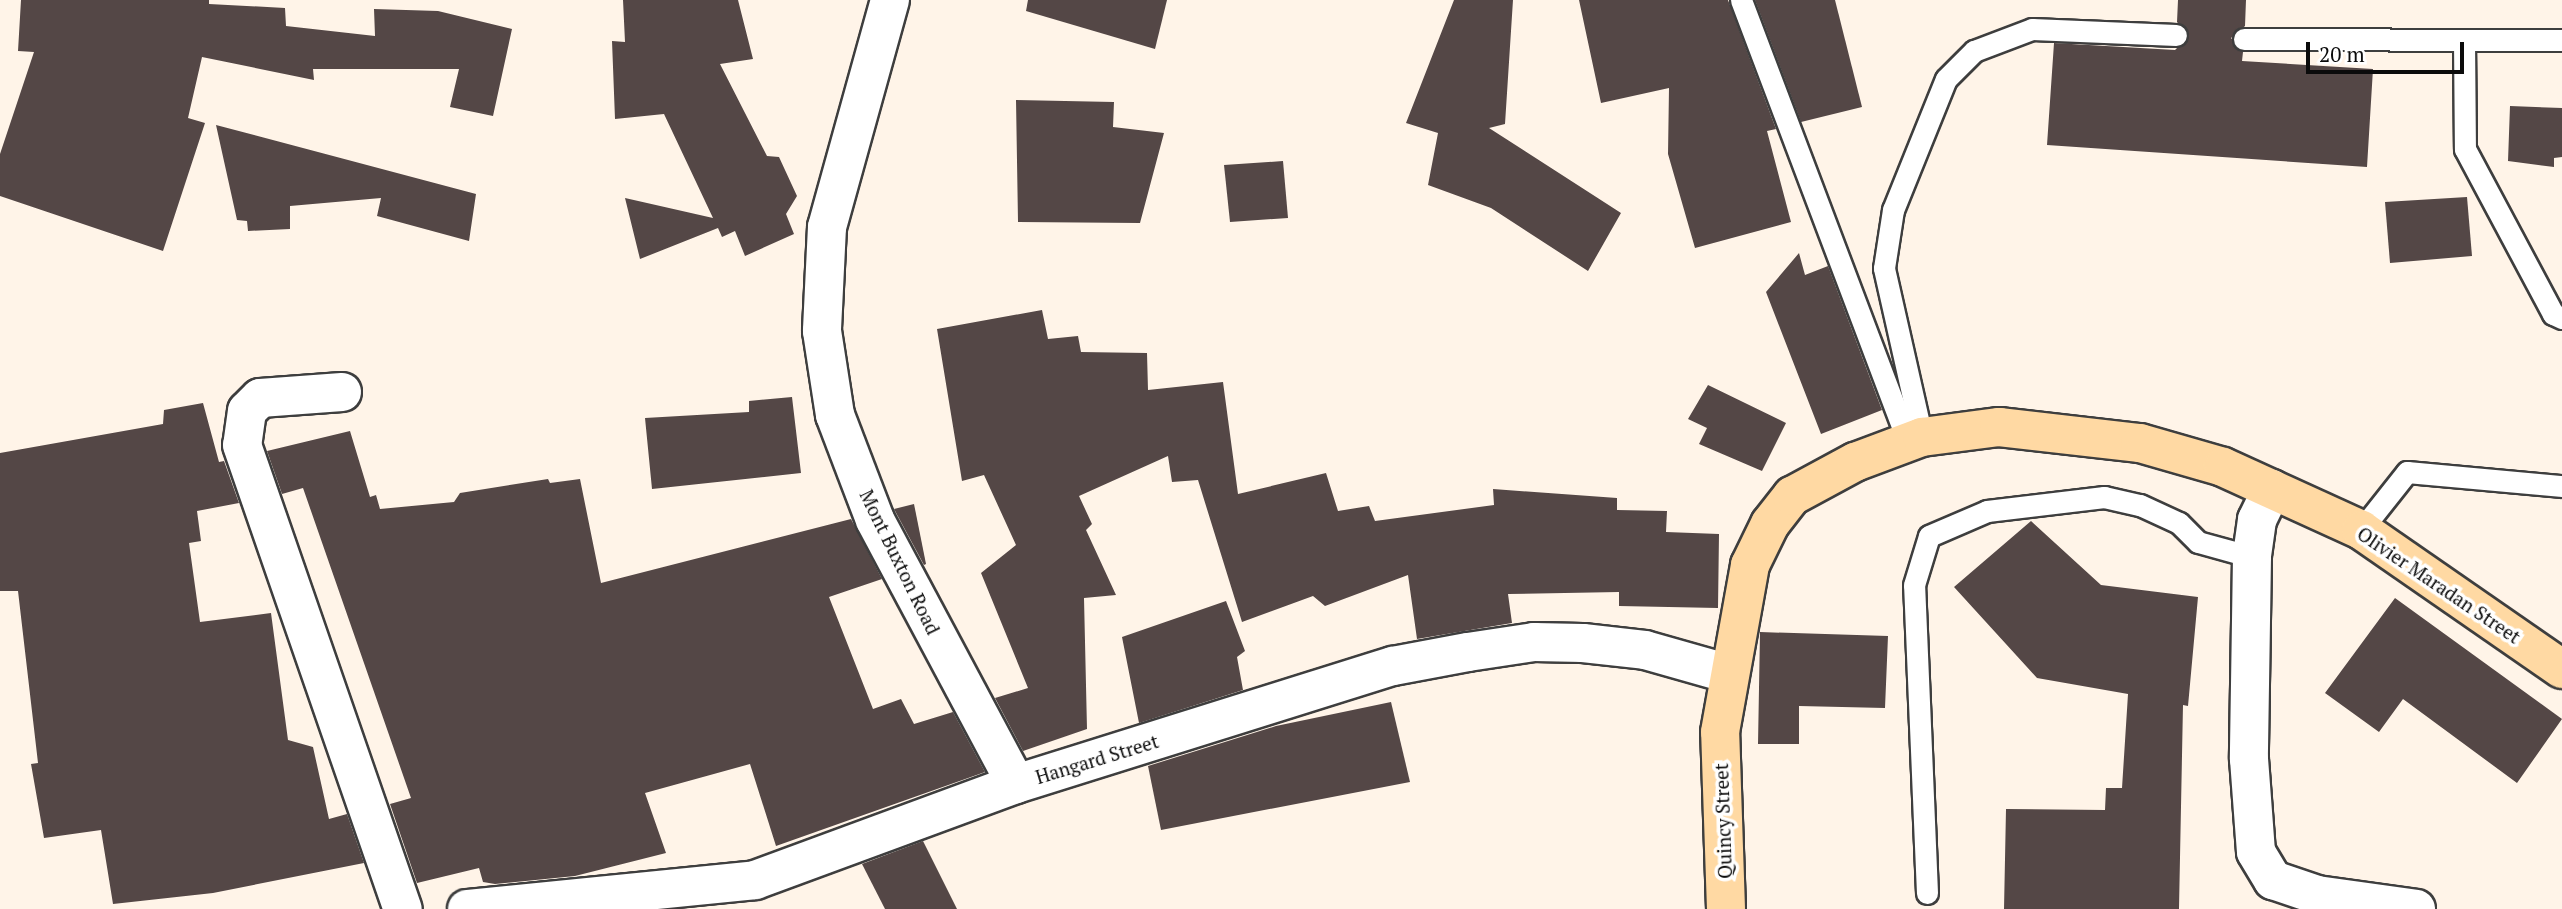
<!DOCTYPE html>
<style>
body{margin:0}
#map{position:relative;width:2562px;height:909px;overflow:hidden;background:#fff4e8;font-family:"PT Serif",serif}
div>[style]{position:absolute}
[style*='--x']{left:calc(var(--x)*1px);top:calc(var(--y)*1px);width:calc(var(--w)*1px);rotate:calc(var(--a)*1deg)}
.building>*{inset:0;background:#544746}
.roads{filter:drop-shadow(2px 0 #3e3e3e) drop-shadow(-2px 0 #3e3e3e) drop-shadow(0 2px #3e3e3e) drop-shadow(0 -2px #3e3e3e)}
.service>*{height:21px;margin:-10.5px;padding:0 10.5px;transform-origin:10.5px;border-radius:10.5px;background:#fff}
.minor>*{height:38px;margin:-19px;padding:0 19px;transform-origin:19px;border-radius:19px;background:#fff}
.secondary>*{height:38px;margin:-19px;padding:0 19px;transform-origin:19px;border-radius:19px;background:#ffd9a3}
span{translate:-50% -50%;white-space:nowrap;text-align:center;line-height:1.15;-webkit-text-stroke:7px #fff;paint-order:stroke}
.street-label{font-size:19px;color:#0b0b0b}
.scale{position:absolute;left:2306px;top:42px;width:158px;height:32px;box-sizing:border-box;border:4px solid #0b0b0b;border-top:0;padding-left:9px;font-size:21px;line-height:24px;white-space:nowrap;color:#0b0b0b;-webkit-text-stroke:5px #fff;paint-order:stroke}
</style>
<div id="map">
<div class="building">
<i style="clip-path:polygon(21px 0,209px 0,209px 4px,285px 8px,286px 26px,375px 36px,374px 9px,438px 11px,512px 29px,493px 116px,450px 107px,459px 69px,313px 69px,314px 80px,202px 57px,188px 118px,205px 123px,163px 251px,0 196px,0 154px,34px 52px,18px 51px)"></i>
<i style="clip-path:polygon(623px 0,738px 0,753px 59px,720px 64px,767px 156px,779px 157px,797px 196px,786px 214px,794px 234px,745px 256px,735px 231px,722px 237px,718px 228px,640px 259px,625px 198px,713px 218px,664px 114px,615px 119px,612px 41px,625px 42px)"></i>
<i style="clip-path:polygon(1028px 0,1167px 0,1155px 49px,1026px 11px)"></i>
<i style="clip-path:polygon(1454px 0,1513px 0,1505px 124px,1489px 128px,1621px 213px,1588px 271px,1491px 208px,1428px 185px,1438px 133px,1406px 123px)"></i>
<i style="clip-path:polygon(1579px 0,1728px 0,1776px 129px,1767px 131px,1791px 222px,1695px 248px,1668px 154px,1669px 88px,1601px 103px)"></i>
<i style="clip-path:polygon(1755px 0,1835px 0,1862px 107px,1801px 122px)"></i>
<i style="clip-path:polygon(2178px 0,2246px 0,2245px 26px,2231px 38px,2243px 52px,2242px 61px,2373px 69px,2367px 167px,2047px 145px,2054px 43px,2175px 50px,2189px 36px,2177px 22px)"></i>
<i style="clip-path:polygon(1016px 100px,1114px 102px,1113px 127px,1164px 133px,1140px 223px,1018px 222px)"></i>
<i style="clip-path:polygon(2510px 106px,2562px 108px,2562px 157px,2554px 158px,2554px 167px,2508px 161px)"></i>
<i style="clip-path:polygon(216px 125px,476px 194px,469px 241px,377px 216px,381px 198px,290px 206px,290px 229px,248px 231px,247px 221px,237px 220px)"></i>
<i style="clip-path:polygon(1283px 161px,1288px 218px,1230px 222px,1224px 165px)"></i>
<i style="clip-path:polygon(2467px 197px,2472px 256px,2390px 263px,2385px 202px)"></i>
<i style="clip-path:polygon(1799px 253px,1805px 275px,1828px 266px,1882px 410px,1821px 434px,1766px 292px)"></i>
<i style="clip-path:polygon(1042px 310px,1048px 339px,1078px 336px,1081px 352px,1147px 353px,1148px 390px,1223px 382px,1238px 494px,1326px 473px,1338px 511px,1369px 506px,1375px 521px,1494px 505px,1493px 489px,1617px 498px,1617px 510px,1667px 511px,1666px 532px,1719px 534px,1718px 608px,1619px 606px,1619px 592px,1508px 594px,1512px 623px,1417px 639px,1408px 575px,1325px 606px,1313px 596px,1242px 622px,1198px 480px,1172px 482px,1168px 456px,1079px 496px,1092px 524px,1086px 530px,1116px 595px,1084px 598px,1087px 729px,1023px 751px,995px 698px,1028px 688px,981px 573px,1016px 545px,984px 475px,962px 481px,937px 329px)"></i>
<i style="clip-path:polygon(1708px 385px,1786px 423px,1762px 471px,1699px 444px,1707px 428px,1688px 419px)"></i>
<i style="clip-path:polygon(792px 397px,801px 473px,652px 489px,645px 418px,749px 412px,749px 401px)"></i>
<i style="clip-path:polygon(203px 403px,219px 462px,224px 461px,239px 503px,197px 511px,201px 541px,189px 543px,200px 622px,271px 613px,288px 740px,313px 747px,329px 819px,347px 814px,364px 863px,213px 893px,113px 904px,101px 830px,44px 838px,31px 764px,38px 763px,18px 591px,0 591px,0 453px,163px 424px,164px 410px)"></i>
<i style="clip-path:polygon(350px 431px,370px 497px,376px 495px,380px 509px,454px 502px,460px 493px,548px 479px,550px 483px,580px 479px,601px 583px,851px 519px,882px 579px,829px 597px,873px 709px,901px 699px,914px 724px,953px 712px,985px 772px,776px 846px,750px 764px,645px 793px,666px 853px,575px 876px,495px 884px,483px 882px,479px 868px,417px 883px,390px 804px,411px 798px,303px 488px,282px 494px,267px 451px)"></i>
<i style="clip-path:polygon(914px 504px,926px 564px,924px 565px,894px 509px)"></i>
<i style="clip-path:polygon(2031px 521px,2101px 585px,2198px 597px,2188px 706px,2183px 705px,2179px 909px,2004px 909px,2006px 809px,2105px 810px,2106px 788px,2122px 788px,2128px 694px,2037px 678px,1954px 587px)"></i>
<i style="clip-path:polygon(2395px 598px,2562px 719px,2517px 783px,2403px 699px,2379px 732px,2325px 693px)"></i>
<i style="clip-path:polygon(1226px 601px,1245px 651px,1237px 657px,1243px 690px,1139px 723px,1122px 637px)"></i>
<i style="clip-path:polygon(1760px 632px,1888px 636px,1885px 708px,1799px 706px,1799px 744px,1758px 744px)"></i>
<i style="clip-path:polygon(1391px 702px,1410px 782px,1161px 830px,1148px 766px,1276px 726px)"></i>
<i style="clip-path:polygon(923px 841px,957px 909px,885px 909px,862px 864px)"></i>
</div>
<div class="roads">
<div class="service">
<i style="--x:1741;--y:0;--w:472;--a:69.3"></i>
<i style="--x:2244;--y:39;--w:318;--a:0.2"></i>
<i style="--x:2464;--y:40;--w:109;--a:89.5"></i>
<i style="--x:2465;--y:149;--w:187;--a:61.9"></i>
<i style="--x:2553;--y:314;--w:10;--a:24"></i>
<i style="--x:1922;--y:437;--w:173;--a:-102.7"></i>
<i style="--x:1884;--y:268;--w:59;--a:-81.2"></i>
<i style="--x:1893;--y:210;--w:141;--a:-68"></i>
<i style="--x:1946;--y:79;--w:40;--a:-45"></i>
<i style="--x:1974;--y:51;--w:62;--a:-20.8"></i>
<i style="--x:2032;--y:29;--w:144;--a:2.4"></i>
<i style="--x:2361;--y:530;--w:74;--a:-51.6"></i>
<i style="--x:2407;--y:472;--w:156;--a:5.2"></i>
<i style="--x:1927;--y:893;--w:308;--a:-92.4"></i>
<i style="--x:1914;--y:585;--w:51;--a:-73"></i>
<i style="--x:1929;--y:536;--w:63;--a:-23.3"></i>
<i style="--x:1987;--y:511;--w:118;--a:-6.8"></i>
<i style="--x:2104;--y:497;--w:37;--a:13"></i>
<i style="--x:2140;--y:505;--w:43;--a:24.8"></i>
<i style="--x:2179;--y:523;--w:27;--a:45"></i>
<i style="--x:2198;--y:542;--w:56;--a:15.5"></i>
</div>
<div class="minor">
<i style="--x:890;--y:0;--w:236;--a:105.5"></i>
<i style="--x:827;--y:227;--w:104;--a:92.8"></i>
<i style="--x:822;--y:331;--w:85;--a:81.2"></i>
<i style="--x:835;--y:415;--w:112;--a:69.1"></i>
<i style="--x:875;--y:520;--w:299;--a:61.9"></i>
<i style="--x:342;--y:392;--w:82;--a:175.8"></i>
<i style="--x:260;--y:398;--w:18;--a:135"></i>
<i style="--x:247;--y:411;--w:34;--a:98"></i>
<i style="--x:242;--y:445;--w:491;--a:70.9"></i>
<i style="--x:2272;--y:489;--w:34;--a:116"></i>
<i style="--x:2257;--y:520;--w:37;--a:98"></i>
<i style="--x:2252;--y:557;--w:202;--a:90.9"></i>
<i style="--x:2249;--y:759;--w:93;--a:85.7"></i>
<i style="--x:2256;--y:852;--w:33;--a:59"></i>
<i style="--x:2273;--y:880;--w:46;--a:18.8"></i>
<i style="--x:2317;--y:895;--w:100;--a:8"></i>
<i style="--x:467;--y:909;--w:289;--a:-5.7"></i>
<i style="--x:755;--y:880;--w:278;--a:-20.2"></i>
<i style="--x:1016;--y:784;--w:395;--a:-17.4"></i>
<i style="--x:1393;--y:666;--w:76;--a:-10.6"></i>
<i style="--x:1468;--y:652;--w:67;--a:-8.6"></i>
<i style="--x:1534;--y:642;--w:49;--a:1.2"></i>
<i style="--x:1583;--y:643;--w:62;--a:6.4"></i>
<i style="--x:1645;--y:650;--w:88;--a:15.8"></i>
</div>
<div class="secondary">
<i style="--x:1726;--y:909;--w:177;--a:-91.9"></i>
<i style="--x:1720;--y:732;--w:170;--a:-79.8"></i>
<i style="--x:1750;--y:565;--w:46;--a:-64"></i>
<i style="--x:1770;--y:524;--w:36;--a:-52"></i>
<i style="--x:1792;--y:496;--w:72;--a:-28.4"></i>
<i style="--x:1855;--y:462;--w:72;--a:-20.5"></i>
<i style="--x:1922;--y:437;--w:78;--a:-7.4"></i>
<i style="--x:1999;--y:427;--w:142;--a:6.5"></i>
<i style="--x:2140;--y:443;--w:86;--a:16.1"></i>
<i style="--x:2223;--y:467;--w:152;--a:24.5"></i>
<i style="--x:2361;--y:530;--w:244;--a:34.7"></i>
</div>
</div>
<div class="street-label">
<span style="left:900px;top:562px;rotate:64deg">Mont Buxton Road</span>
<span style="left:2439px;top:585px;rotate:34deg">Olivier Maradan Street</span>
<span style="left:1097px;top:759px;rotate:-17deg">Hangard Street</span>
<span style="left:1723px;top:821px;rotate:-92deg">Quincy Street</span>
</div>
<div class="scale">20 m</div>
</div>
